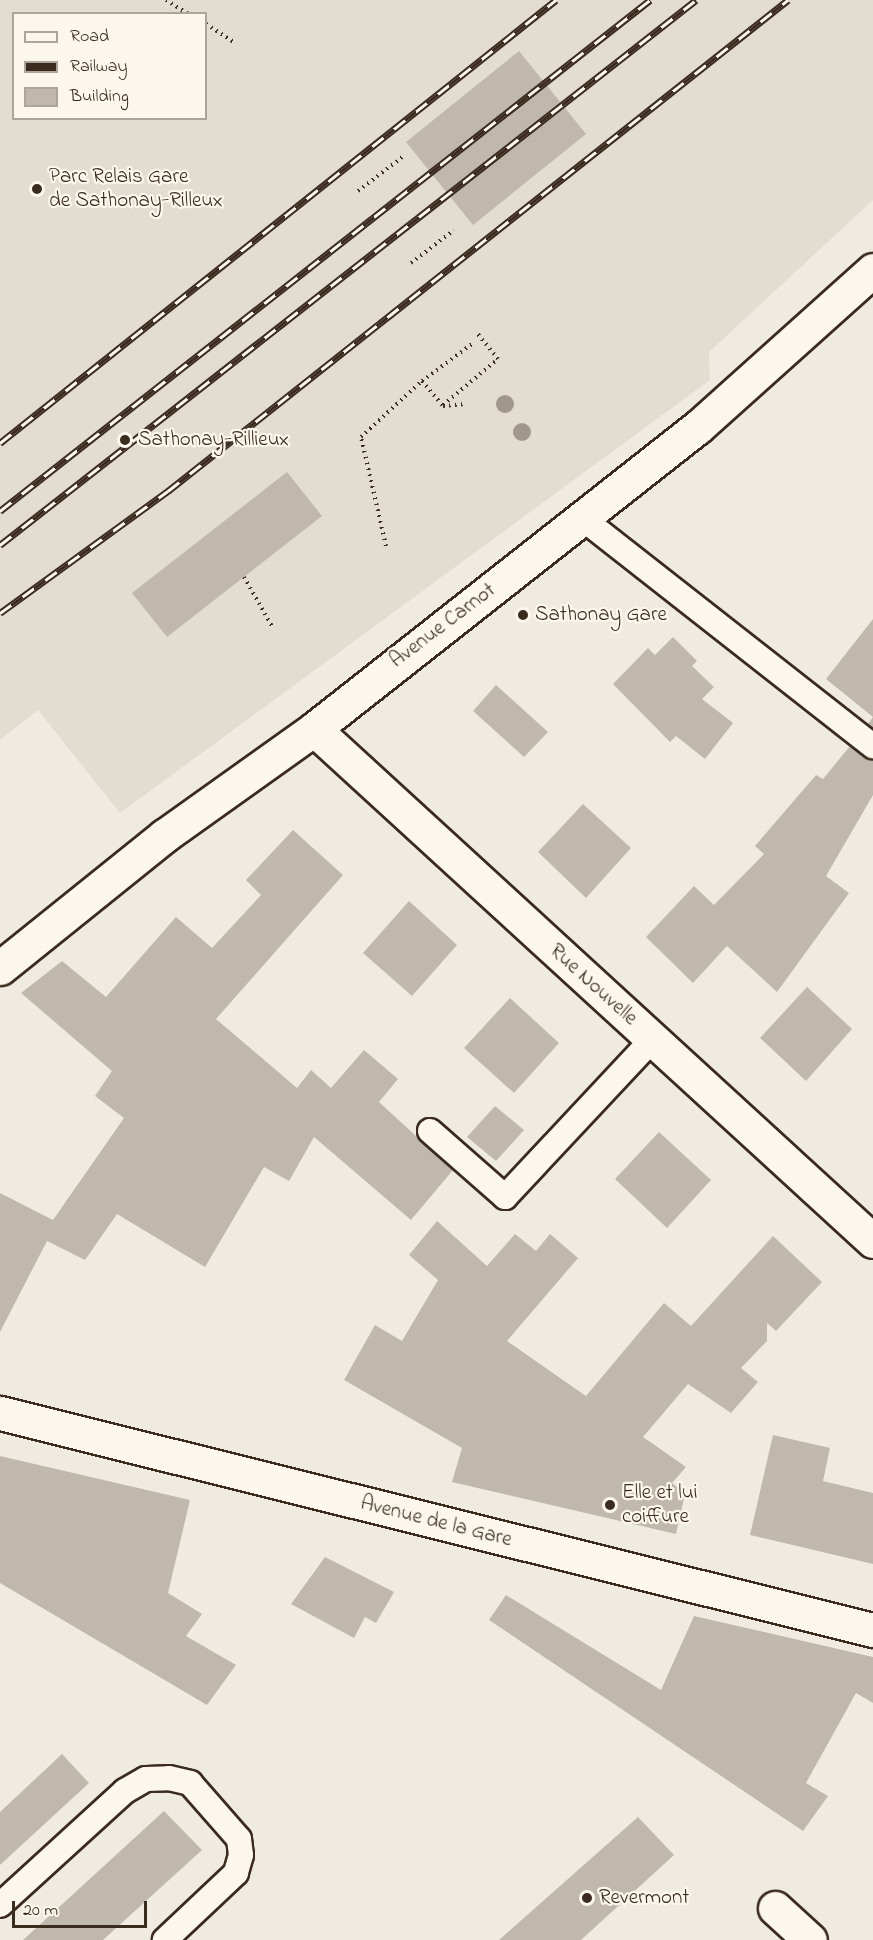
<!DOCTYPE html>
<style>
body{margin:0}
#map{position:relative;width:873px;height:1940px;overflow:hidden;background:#f0ebe0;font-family:"Indie Flower",sans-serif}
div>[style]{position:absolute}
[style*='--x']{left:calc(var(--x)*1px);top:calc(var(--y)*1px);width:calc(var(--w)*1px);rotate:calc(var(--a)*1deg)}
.built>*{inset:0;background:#e2dcd1}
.building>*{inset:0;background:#c0b8ad}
.path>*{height:4px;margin-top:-2px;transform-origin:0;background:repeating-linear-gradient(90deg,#3b2a1e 0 1.5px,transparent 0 6px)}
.roads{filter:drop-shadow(2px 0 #3b2a1e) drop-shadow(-2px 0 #3b2a1e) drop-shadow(0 2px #3b2a1e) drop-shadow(0 -2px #3b2a1e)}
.lane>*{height:24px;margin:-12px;padding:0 12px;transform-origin:12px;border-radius:12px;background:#fbf7ec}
.street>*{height:33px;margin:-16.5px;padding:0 16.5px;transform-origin:16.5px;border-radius:16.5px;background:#fbf7ec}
.secondary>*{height:33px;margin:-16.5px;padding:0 16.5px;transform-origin:16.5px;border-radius:16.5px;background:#fbf7ec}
.rail>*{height:7px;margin-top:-3.5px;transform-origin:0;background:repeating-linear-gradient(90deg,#fbf7ec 0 14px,#3b2a1e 0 28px);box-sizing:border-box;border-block:2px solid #3b2a1e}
.trees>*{width:18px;height:18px;margin:-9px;border-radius:50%;background:#a2978c}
.dots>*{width:16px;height:16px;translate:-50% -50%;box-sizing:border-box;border:3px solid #fbf7ec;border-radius:50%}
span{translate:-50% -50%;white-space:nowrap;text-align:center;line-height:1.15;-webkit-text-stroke:4.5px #fbf7ec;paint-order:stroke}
.poi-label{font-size:21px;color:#3b2a1e}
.left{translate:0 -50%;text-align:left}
.street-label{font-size:21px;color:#3b2a1e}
.legend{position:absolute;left:12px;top:12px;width:195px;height:108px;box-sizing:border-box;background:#fbf7ec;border:2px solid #aea59a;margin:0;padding:8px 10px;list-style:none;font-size:18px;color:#3b2a1e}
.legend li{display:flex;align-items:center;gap:12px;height:30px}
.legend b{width:30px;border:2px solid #aea59a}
.scale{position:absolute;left:12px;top:1901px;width:135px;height:27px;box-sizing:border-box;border:3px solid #3b2a1e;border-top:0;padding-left:8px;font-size:18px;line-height:21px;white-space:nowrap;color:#3b2a1e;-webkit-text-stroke:4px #fbf7ec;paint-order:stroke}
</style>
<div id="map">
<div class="built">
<i style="clip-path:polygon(evenodd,0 0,873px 0,873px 200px,709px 352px,710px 380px,120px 813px,38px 710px,0 740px,0 0,14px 14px,206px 14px,206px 118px,14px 118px,14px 14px)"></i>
</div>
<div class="building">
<i style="clip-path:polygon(519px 51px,586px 134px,473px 225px,406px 142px)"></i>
<i style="clip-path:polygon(287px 472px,322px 516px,167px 637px,132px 593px)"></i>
<i style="clip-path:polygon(873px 619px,873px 728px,868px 724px,873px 717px,826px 679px)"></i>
<i style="clip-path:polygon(673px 637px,697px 661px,692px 666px,714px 687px,702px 699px,733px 723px,705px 759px,676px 736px,670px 742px,613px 684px,648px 648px,655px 655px)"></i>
<i style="clip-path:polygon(496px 685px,548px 732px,524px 757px,473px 711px)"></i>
<i style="clip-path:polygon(850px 746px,873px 760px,873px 795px,826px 876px,849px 893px,777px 992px,727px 946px,693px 983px,646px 937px,694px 886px,714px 905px,764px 854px,755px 846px,816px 775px,823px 779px)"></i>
<i style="clip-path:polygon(583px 804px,631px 848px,586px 898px,538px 852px)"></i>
<i style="clip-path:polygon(293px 830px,343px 875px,216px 1019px,297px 1088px,311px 1070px,331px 1088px,364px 1050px,398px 1079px,379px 1102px,453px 1170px,411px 1220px,314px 1137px,289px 1181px,264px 1167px,205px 1267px,117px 1214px,85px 1260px,47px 1241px,0 1332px,0 1193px,53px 1220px,124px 1118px,95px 1096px,112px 1071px,21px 993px,62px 961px,106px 997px,176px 917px,212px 948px,261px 895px,246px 880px)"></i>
<i style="clip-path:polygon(409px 901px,457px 945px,412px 996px,363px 953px)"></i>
<i style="clip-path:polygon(807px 987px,852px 1029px,806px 1081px,760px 1038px)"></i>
<i style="clip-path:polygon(510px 998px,559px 1043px,514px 1093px,464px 1048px)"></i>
<i style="clip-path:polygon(495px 1106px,524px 1130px,496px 1161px,467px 1137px)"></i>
<i style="clip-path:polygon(659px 1132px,711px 1180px,667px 1228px,615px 1179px)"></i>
<i style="clip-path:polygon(437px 1221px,487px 1266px,515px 1234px,536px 1251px,550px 1234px,578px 1258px,507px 1341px,586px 1396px,664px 1303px,691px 1326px,773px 1236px,822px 1282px,776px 1331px,767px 1323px,767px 1341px,741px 1368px,758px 1382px,731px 1413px,688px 1384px,643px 1437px,686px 1467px,672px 1483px,683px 1492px,684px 1498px,676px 1534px,452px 1482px,462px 1448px,344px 1380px,375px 1325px,402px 1341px,438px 1280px,409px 1255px)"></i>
<i style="clip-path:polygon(773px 1435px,830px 1448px,823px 1481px,873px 1493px,873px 1564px,750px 1535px)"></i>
<i style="clip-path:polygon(0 1456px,190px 1500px,168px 1593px,202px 1614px,186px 1636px,236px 1665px,207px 1705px,0 1583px)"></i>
<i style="clip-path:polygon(325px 1557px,394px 1592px,376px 1623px,365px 1617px,354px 1638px,291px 1604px)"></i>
<i style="clip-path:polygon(506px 1595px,661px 1690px,694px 1616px,873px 1657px,873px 1703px,856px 1693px,806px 1783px,828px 1796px,803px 1831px,489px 1620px)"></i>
<i style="clip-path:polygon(62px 1754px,89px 1783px,0 1865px,0 1812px)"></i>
<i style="clip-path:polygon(164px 1811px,202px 1850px,103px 1940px,23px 1940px)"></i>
<i style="clip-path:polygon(638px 1817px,674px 1855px,581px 1940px,499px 1940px)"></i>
</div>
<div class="path">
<i style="--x:166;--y:0;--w:26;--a:32"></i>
<i style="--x:206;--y:24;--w:33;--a:33"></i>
<i style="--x:358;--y:191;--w:59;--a:-37.5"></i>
<i style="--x:411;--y:263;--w:54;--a:-37.5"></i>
<i style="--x:422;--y:381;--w:62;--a:-36.5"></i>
<i style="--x:443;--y:405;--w:72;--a:-39.9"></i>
<i style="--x:498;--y:359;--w:32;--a:-129"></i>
<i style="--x:386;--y:546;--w:112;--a:-102.9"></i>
<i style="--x:361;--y:437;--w:83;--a:-42.6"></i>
<i style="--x:422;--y:381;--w:33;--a:50"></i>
<i style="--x:443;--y:406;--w:22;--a:-5"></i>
<i style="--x:244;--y:577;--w:56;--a:60.3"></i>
</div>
<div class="roads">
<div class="lane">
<i style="--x:582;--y:518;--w:370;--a:38.1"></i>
<i style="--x:430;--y:1131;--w:100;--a:41.3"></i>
<i style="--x:505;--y:1197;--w:216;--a:-46.9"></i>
<i style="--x:0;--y:1905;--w:169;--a:-42.4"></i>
<i style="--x:125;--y:1791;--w:24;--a:-30"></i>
<i style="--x:146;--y:1779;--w:23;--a:-2"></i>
<i style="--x:169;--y:1778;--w:22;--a:13"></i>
<i style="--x:190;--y:1783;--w:74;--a:48.8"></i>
<i style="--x:239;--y:1839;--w:16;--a:83"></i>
<i style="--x:241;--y:1855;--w:19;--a:106"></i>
<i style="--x:236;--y:1873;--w:98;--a:136.7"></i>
</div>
<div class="street">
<i style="--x:314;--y:729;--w:758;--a:42.49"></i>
<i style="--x:0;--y:1413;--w:900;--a:13.96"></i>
<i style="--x:775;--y:1908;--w:47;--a:42.4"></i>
</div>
<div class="secondary">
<i style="--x:0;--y:968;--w:211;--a:-38.8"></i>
<i style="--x:164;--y:836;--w:184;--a:-35.5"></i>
<i style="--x:314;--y:729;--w:489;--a:-38.2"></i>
<i style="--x:698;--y:427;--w:235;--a:-41.9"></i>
</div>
</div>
<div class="rail">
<i style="--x:0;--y:443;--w:711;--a:-38.55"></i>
<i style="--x:0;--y:511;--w:827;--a:-38.17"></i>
<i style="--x:0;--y:545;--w:884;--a:-38.06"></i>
<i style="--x:0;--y:613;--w:208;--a:-36"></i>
<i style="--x:168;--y:491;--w:791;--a:-38.38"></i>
</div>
<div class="trees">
<i style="left:505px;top:404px"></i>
<i style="left:522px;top:432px"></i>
</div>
<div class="dots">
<i style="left:37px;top:189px;background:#3b2a1e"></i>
<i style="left:125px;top:440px;background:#3b2a1e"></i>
<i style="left:523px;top:615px;background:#3b2a1e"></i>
<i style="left:610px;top:1505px;background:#3b2a1e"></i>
<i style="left:587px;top:1898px;background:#3b2a1e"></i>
</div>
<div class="poi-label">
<span class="left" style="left:49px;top:189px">Parc Relais Gare<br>de Sathonay-Rilleux</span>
<span class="left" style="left:138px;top:440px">Sathonay-Rillieux</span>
<span class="left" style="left:535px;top:615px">Sathonay Gare</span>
<span class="left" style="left:622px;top:1505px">Elle et lui<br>coiffure</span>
<span class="left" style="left:599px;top:1898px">Revermont</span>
</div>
<div class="street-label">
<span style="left:443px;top:626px;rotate:-37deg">Avenue Carnot</span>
<span style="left:593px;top:985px;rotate:42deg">Rue Nouvelle</span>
<span style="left:436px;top:1522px;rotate:14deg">Avenue de la Gare</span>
</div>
<ul class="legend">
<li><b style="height:8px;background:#fbf7ec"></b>Road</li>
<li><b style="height:8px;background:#3b2a1e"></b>Railway</li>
<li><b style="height:16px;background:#c0b8ad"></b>Building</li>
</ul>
<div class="scale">20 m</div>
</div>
